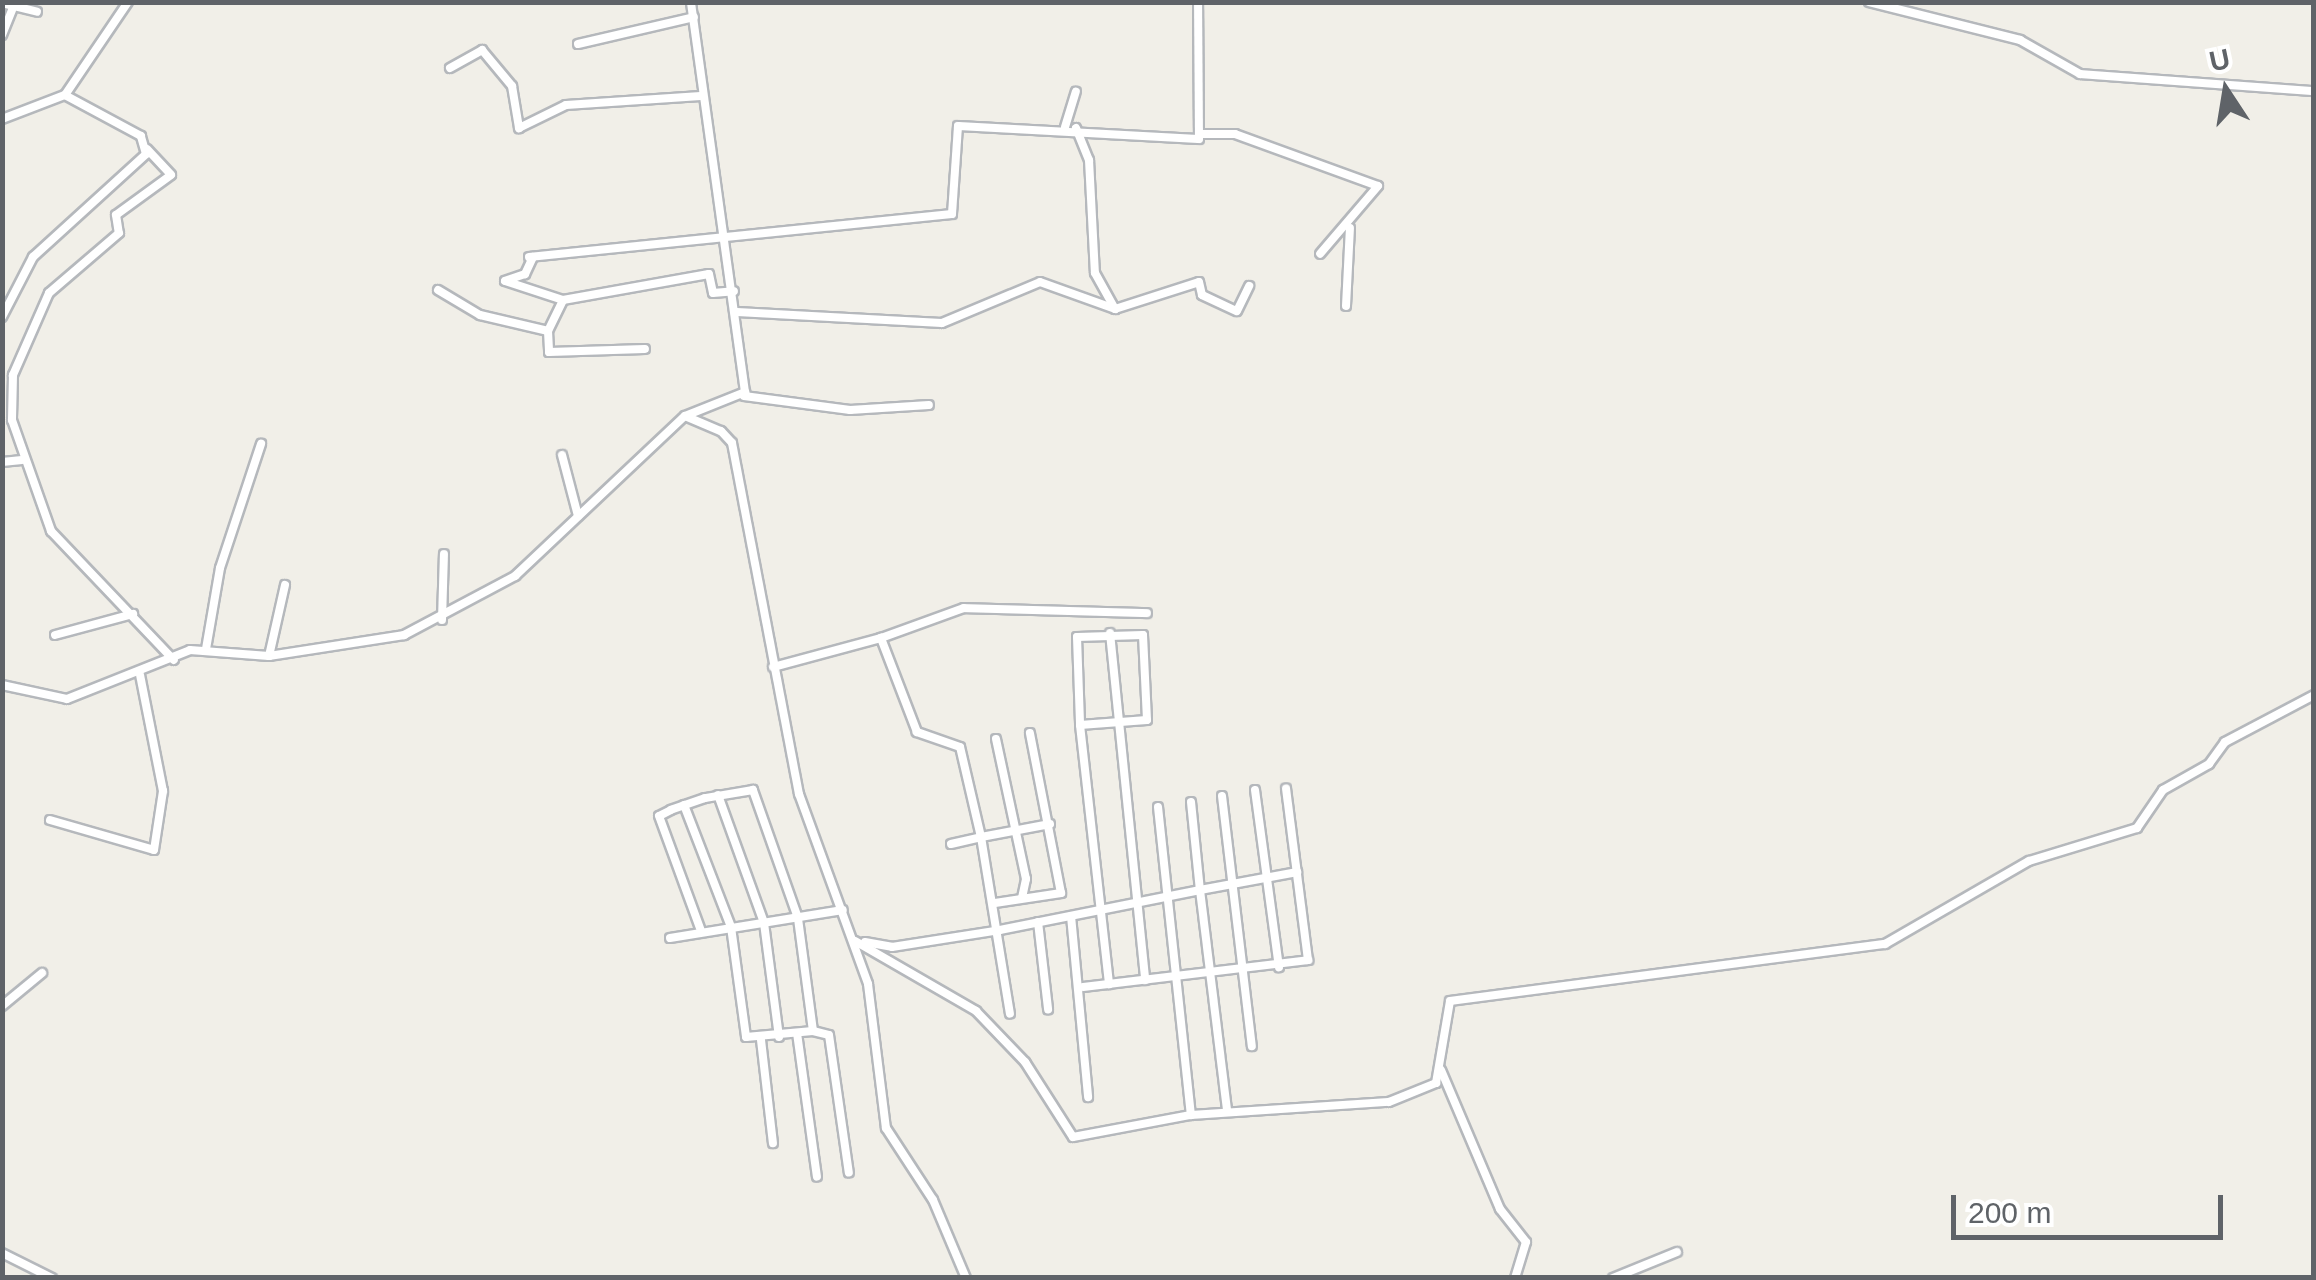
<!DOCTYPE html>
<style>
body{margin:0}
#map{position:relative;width:2316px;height:1280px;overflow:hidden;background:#f1efe8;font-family:Helvetica,sans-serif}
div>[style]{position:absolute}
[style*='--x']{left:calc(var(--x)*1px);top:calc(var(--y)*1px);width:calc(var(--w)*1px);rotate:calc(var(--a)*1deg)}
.roads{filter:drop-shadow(2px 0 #b5b8bc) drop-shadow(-2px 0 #b5b8bc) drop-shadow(0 2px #b5b8bc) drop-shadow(0 -2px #b5b8bc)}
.street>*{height:8px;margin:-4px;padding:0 4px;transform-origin:4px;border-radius:4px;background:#fff}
span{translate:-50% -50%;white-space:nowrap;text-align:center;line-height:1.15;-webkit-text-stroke:8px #fff;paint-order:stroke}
.frame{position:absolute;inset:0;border:5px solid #5f6368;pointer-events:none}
.north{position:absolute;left:2176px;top:40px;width:100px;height:100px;-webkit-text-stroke:8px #fff;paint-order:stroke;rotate:348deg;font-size:28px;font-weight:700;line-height:40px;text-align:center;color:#5f6368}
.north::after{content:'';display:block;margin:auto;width:35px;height:45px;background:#5f6368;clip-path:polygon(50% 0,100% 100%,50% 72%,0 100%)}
.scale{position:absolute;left:1951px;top:1195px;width:272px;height:45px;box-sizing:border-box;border:5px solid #5f6368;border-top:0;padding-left:12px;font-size:30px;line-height:35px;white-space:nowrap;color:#5f6368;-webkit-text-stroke:8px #fff;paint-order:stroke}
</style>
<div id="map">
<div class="roads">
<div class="street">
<i style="--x:1869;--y:2;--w:156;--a:14.1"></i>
<i style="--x:2020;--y:40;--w:69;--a:29.5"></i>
<i style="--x:2080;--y:74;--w:235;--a:4.2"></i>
<i style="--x:2;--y:3;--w:36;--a:14"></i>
<i style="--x:2;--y:35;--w:32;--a:-68"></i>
<i style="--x:578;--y:44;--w:119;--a:-13.1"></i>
<i style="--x:450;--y:68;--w:37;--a:-29"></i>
<i style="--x:482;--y:50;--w:47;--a:50.2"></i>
<i style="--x:512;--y:86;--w:43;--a:80.5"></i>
<i style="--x:519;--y:128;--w:52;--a:-26.1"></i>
<i style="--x:566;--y:105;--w:135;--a:-3.8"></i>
<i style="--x:2;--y:119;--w:67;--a:-20.9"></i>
<i style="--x:65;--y:95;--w:112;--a:-55.9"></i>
<i style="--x:1065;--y:127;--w:37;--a:-73"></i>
<i style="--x:1076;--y:128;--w:35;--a:68"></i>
<i style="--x:1089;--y:160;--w:113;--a:87"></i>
<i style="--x:1095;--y:273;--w:41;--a:60.9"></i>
<i style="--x:1115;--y:309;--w:88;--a:-17.8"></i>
<i style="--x:1199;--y:282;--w:13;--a:77"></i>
<i style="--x:1202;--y:295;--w:38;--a:25"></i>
<i style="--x:1237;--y:311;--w:28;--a:-64"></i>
<i style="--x:1202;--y:134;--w:33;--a:0"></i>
<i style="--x:1235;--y:134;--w:152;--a:20"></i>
<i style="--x:1378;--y:186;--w:89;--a:130.5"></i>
<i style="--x:147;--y:149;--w:35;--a:47"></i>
<i style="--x:171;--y:175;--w:68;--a:144"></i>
<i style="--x:116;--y:215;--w:18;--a:81"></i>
<i style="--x:119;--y:233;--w:92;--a:139.4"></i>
<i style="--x:49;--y:293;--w:90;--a:113.7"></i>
<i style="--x:13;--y:375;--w:45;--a:91.3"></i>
<i style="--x:12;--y:420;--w:118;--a:70.6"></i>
<i style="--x:51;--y:531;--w:178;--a:46.4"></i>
<i style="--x:529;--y:257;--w:425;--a:-5.8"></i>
<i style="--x:952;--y:214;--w:88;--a:-86.1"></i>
<i style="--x:958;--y:126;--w:241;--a:3.1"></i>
<i style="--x:1199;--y:139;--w:137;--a:-90.4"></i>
<i style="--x:533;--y:257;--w:19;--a:115"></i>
<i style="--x:525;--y:274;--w:21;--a:161"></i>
<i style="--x:505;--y:281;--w:61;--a:18.1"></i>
<i style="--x:563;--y:300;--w:148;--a:-10.1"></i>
<i style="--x:709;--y:274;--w:19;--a:78"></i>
<i style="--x:713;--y:293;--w:21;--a:-5"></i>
<i style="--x:438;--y:290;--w:49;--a:30.8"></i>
<i style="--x:480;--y:315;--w:70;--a:13.2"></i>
<i style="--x:548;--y:331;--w:34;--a:-64"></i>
<i style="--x:1346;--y:306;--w:78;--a:-87.1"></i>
<i style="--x:737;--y:312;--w:205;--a:3.1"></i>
<i style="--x:942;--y:323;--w:106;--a:-22.7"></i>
<i style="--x:1040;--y:282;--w:80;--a:19.8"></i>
<i style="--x:2;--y:317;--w:68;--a:-62.7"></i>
<i style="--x:33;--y:257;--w:153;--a:-42.3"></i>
<i style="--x:146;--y:154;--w:19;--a:-106"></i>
<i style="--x:141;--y:136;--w:86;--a:-151.7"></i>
<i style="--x:548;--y:331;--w:21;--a:87"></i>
<i style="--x:549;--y:352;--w:96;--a:-1.8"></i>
<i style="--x:744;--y:396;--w:107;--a:7.5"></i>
<i style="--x:850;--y:410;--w:79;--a:-3.6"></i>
<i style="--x:685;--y:416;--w:65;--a:-21.8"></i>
<i style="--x:745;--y:392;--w:394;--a:-97.9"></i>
<i style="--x:562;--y:455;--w:63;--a:75.3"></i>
<i style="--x:2;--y:462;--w:20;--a:-6"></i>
<i style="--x:442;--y:620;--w:66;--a:-88.3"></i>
<i style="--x:1110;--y:633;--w:349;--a:84.2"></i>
<i style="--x:55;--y:635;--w:81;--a:-15.1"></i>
<i style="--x:206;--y:649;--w:82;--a:-80.2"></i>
<i style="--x:220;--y:568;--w:131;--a:-71.7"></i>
<i style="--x:269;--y:656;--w:73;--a:-77.3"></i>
<i style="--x:773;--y:667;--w:112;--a:-15"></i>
<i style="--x:2;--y:685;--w:66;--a:12.2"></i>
<i style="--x:67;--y:699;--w:132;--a:-21.7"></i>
<i style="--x:190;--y:650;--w:79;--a:4.3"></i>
<i style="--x:269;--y:656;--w:137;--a:-8.8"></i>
<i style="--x:404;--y:635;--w:126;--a:-28"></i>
<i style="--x:515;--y:576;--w:233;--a:-43.3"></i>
<i style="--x:685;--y:416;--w:39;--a:23"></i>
<i style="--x:721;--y:431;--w:16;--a:47"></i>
<i style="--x:732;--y:443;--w:357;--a:79.2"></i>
<i style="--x:799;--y:794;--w:202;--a:70"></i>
<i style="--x:868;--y:984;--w:145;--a:82.9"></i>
<i style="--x:886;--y:1128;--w:86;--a:56.9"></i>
<i style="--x:933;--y:1200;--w:85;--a:67.1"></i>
<i style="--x:1080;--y:725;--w:67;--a:-4.3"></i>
<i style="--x:1147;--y:720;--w:85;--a:-92.7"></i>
<i style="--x:1143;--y:635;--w:66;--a:178.3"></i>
<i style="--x:1077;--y:637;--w:88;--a:88"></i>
<i style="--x:1080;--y:725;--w:261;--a:83.6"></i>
<i style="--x:996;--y:739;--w:143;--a:77.9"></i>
<i style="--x:1026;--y:879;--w:19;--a:102"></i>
<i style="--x:1255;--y:790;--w:179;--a:82.3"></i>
<i style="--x:718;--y:795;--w:136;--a:70.2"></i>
<i style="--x:764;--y:923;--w:115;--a:82.5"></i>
<i style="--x:1222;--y:796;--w:252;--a:83.2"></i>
<i style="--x:1191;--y:802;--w:88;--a:84.2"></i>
<i style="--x:1200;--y:890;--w:99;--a:-10.5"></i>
<i style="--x:684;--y:805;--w:131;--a:68.9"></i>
<i style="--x:731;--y:927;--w:111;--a:82.2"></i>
<i style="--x:746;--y:1037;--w:67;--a:-5.1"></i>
<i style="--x:813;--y:1031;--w:114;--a:-97.6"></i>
<i style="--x:798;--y:918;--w:136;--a:-109.4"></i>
<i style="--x:753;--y:790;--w:49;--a:170.5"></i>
<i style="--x:705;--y:798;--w:36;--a:161"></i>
<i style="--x:671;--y:810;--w:13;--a:153"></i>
<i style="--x:659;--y:816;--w:122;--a:69.9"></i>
<i style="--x:1158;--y:807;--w:310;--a:83.9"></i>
<i style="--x:50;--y:820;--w:108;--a:16.1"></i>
<i style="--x:154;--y:850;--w:60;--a:-81.3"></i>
<i style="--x:163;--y:791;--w:118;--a:-101.2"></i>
<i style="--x:1050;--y:824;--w:70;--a:169.3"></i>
<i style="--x:981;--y:837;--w:92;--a:-103.1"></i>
<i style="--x:960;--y:747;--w:46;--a:-160.8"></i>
<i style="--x:917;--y:732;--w:101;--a:-111"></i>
<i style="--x:881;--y:638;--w:88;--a:-19.9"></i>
<i style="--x:964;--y:608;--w:183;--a:1.6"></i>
<i style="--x:951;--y:844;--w:31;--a:-13"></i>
<i style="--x:981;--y:837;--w:179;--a:80.7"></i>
<i style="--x:995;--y:903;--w:67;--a:-8.6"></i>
<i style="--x:1061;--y:893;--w:163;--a:-101"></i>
<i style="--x:1071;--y:916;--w:182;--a:84.6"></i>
<i style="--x:1038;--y:922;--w:88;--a:83.4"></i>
<i style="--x:670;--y:938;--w:175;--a:-9.2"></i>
<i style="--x:855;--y:941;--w:140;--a:30"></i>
<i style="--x:976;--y:1011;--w:71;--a:46.1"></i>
<i style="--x:1025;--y:1062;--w:89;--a:57.4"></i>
<i style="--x:1073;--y:1137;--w:120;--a:-10.6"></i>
<i style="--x:1191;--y:1115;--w:198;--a:-3.8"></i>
<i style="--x:1389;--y:1102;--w:51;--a:-22"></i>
<i style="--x:1436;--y:1083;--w:83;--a:-80.3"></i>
<i style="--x:1450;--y:1001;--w:439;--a:-7.5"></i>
<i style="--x:1885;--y:944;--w:166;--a:-30"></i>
<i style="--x:2029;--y:861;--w:113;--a:-17"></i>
<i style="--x:2137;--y:828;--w:46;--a:-55.6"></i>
<i style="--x:2163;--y:790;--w:53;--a:-29.5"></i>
<i style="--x:2209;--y:764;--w:27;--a:-54"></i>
<i style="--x:2225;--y:742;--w:101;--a:-27.8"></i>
<i style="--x:865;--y:942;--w:27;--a:10"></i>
<i style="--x:892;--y:947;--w:109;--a:-8.9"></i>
<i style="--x:1000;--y:930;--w:204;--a:-11.3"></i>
<i style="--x:1200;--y:890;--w:223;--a:83"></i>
<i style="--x:1083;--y:987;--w:227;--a:-6.8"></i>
<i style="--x:1308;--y:960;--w:173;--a:-97.3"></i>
<i style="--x:2;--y:1006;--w:52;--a:-39.5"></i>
<i style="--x:813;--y:1031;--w:16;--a:14"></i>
<i style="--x:829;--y:1035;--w:139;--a:81.8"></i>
<i style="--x:797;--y:1033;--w:145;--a:82.1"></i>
<i style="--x:761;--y:1040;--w:104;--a:83.4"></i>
<i style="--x:1441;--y:1070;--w:151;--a:67"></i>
<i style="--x:1500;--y:1209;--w:42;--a:51.8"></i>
<i style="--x:1526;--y:1242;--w:38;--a:107"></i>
<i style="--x:2;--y:1253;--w:56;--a:26.6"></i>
<i style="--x:1613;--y:1278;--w:69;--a:-22.1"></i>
</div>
</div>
<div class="frame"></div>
<div class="north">U</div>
<div class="scale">200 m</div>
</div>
